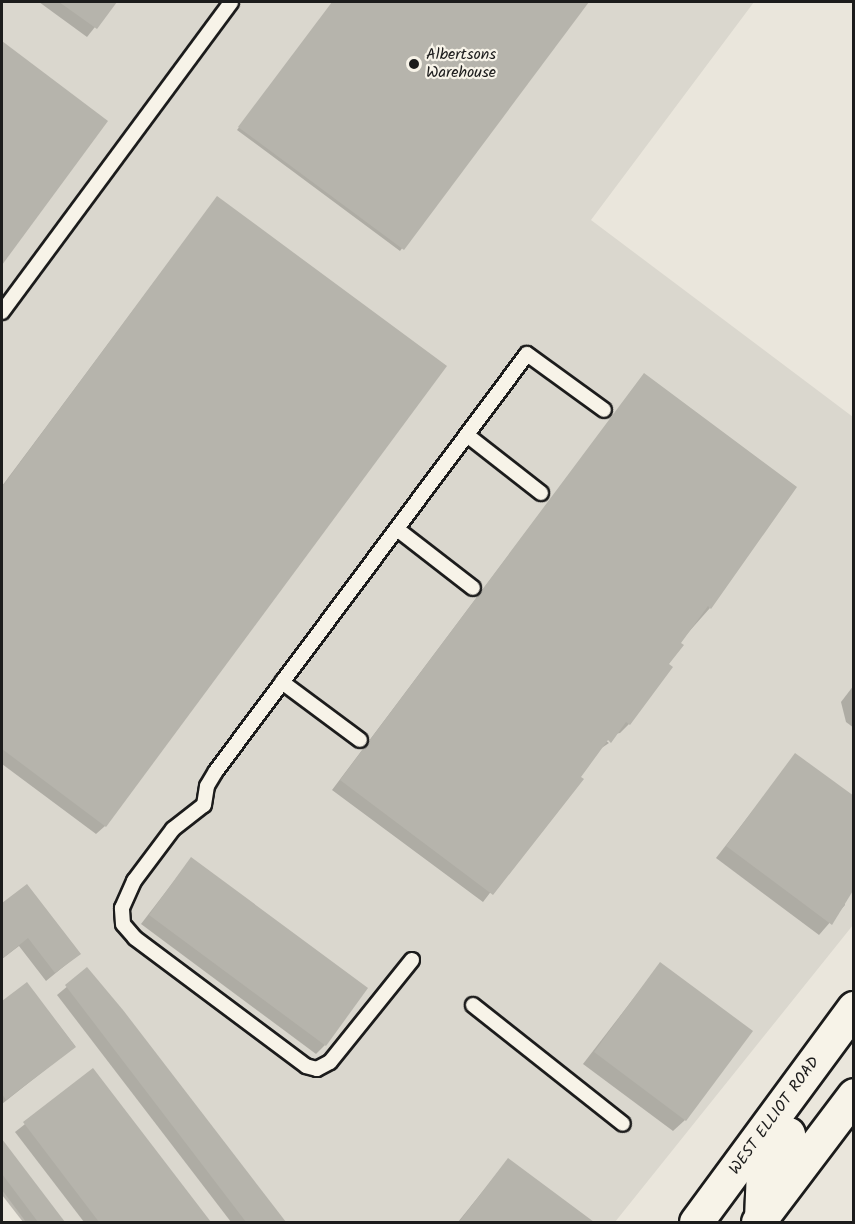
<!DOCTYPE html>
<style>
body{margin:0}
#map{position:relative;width:855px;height:1224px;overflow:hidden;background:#eae6dc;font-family:Kalam,sans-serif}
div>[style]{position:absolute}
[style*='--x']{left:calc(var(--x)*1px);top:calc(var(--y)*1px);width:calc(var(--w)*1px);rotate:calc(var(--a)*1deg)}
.built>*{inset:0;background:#dad7ce}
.shadow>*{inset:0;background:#0003}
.building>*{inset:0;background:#b6b4ac}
.roads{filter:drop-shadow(2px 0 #1c1c1c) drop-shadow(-2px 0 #1c1c1c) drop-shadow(0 2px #1c1c1c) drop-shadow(0 -2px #1c1c1c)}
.service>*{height:14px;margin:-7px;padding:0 7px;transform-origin:7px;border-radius:7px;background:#f7f3e8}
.secondary>*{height:33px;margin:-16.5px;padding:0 16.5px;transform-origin:16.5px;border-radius:16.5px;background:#f7f3e8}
.dots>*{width:16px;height:16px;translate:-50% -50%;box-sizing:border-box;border:3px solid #f7f3e8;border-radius:50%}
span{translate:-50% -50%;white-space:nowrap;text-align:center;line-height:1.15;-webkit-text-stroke:4.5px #f7f3e8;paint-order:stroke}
.poi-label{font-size:16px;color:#1c1c1c}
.left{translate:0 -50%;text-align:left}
.street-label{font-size:16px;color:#1c1c1c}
.frame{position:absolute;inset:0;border:3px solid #1c1c1c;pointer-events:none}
</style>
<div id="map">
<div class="built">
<i style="clip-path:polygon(2px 2px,754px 2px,591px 220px,853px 417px,853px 925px,615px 1222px,26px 1222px,2px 1190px)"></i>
</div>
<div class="shadow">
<i style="clip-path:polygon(39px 2px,115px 2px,87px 37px)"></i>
<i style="clip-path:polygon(333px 2px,587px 2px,400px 251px,237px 130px)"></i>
<i style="clip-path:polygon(2px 43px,106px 121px,2px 263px)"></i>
<i style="clip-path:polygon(217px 198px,105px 826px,96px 834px,2px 764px,2px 486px)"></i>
<i style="clip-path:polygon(644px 375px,710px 608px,679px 643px,667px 664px,671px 667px,629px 724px,620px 733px,601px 737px,609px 743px,600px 749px,483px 902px,332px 790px)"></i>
<i style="clip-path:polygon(854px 685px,854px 728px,846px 722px,841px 702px)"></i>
<i style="clip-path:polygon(796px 755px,845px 905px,819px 935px,716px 858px)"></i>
<i style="clip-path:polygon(191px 859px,325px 1045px,316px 1054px,141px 924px)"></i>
<i style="clip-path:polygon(27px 886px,79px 954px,46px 981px,19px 946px,2px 959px,2px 905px)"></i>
<i style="clip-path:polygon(660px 964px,685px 1120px,673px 1131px,583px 1064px)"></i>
<i style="clip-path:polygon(87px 970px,283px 1222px,231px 1222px,57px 995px)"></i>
<i style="clip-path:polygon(27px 984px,75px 1046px,2px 1104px,2px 1003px)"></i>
<i style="clip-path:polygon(93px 1070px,209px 1222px,84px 1222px,15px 1132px)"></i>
<i style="clip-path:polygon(2px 1142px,63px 1222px,23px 1222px,2px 1195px)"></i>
<i style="clip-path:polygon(508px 1160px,591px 1222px,458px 1222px)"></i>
</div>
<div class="building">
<i style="clip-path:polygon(59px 2px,117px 2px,97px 29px)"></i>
<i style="clip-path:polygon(332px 2px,589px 2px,404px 250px,238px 127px)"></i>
<i style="clip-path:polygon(2px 41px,108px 121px,2px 265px)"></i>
<i style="clip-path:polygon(217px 196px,447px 366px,106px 827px,2px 749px,2px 487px)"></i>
<i style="clip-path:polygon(644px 373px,797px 487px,711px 609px,708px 606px,681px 643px,684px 645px,669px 664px,673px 667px,630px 725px,626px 722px,611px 743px,608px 740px,581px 777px,584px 779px,493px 895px,340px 780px)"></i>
<i style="clip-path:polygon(795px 753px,854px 796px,854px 889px,832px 925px,726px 846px)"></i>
<i style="clip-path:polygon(191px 857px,368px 988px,326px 1046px,149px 915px)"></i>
<i style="clip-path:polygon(27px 884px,81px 954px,55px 973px,28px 938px,2px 959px,2px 903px)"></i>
<i style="clip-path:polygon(660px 962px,753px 1031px,686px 1121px,594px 1052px)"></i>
<i style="clip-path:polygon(87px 967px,123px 1010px,286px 1222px,246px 1222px,65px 985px)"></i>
<i style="clip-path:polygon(27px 982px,76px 1047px,6px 1100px,2px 1094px,2px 1001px)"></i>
<i style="clip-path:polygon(93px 1068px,211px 1222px,99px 1222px,23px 1122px)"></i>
<i style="clip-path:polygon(2px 1139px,65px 1222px,38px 1222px,2px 1174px)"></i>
<i style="clip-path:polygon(508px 1158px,594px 1222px,459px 1222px)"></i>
</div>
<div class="roads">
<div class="service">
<i style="--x:2;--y:312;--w:385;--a:-53.5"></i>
<i style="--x:467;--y:435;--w:94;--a:38.1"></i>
<i style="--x:397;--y:529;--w:96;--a:37.8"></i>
<i style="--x:282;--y:682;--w:97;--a:36.6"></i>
<i style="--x:412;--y:960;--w:131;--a:128.8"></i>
<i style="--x:330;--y:1062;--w:15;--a:152"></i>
<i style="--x:317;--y:1069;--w:11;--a:-165"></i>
<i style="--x:306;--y:1066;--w:214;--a:-143.2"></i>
<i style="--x:135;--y:938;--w:18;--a:-131"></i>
<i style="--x:123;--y:924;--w:16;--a:-94"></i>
<i style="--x:122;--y:908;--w:30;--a:-66"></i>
<i style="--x:134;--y:881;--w:65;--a:-53.1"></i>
<i style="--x:173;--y:829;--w:39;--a:-38"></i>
<i style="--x:204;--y:805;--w:19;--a:-81"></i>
<i style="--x:207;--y:786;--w:17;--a:-59"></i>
<i style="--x:216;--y:771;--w:520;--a:-53.28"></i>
<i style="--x:527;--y:354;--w:95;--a:36"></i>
<i style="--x:473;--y:1005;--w:191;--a:38.4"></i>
</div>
<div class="secondary">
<i style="--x:761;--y:1219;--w:49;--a:-87.7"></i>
<i style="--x:763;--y:1170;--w:44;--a:-55.2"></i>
<i style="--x:696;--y:1222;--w:266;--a:-53.6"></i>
<i style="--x:758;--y:1222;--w:159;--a:-52.9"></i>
</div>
</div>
<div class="dots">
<i style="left:414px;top:64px;background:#1c1c1c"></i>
</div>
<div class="poi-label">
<span class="left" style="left:426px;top:64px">Albertsons<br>Warehouse</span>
</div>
<div class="street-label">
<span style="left:775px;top:1116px;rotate:-54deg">WEST ELLIOT ROAD</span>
</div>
<div class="frame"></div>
</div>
